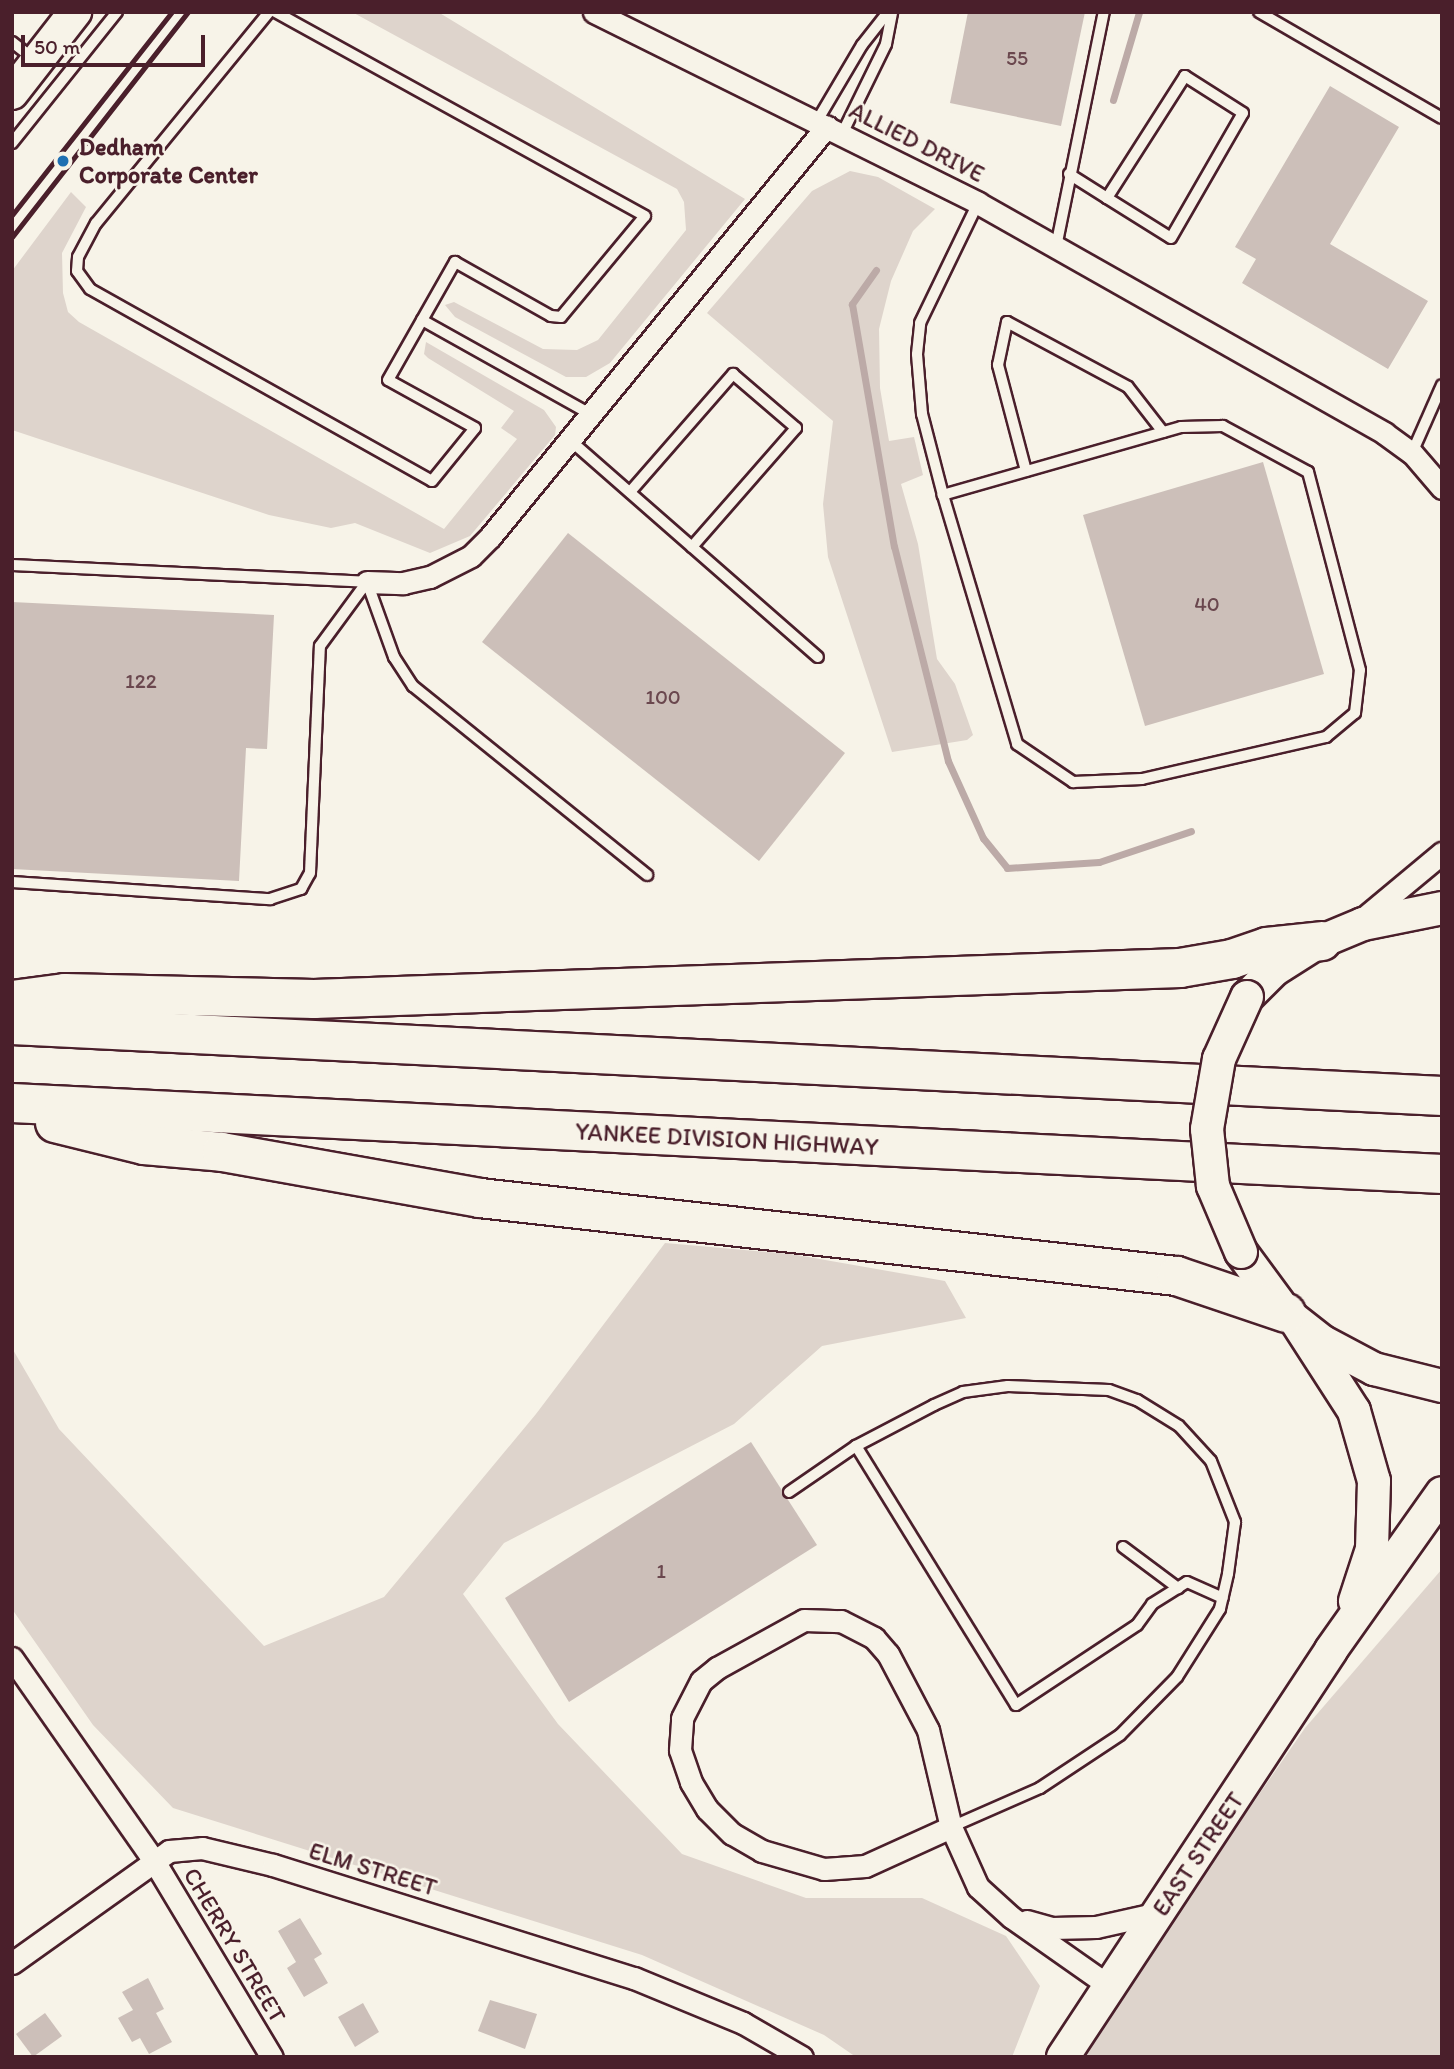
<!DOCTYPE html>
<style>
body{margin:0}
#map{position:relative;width:1454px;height:2069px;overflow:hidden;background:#f7f3e8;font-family:Itim,sans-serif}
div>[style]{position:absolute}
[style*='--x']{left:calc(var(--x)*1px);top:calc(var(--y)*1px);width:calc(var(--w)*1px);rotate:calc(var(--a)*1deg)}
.green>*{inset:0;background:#ded4cc}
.stream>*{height:7px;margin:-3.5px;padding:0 3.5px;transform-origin:3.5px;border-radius:3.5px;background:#bcaaa7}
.building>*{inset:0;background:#ccbfb9}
.roads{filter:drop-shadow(2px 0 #4a1f2b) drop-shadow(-2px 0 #4a1f2b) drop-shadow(0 2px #4a1f2b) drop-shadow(0 -2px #4a1f2b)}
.lane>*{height:10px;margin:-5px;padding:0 5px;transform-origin:5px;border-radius:5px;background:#f7f3e8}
.street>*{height:21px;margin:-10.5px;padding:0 10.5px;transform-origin:10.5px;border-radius:10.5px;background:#f7f3e8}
.secondary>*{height:32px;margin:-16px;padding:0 16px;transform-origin:16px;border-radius:16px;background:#f7f3e8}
.highway>*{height:38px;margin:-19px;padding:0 19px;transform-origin:19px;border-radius:19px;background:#f7f3e8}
.rail>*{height:5px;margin:-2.5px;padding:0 2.5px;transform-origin:2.5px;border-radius:2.5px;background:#4a1f2b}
.bridges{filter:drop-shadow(2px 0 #4a1f2b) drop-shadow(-2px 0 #4a1f2b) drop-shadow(0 2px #4a1f2b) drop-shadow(0 -2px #4a1f2b)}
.secondary-bridge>*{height:32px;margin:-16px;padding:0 16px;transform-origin:16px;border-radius:16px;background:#f7f3e8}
.dots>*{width:19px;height:19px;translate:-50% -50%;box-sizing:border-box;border:4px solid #f7f3e8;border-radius:50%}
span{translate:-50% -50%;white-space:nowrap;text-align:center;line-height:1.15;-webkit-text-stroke:5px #f7f3e8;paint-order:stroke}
.number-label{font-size:21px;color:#6a474e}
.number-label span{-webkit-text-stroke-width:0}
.street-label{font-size:24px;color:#4a1f2b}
.poi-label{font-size:24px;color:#4a1f2b;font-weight:700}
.left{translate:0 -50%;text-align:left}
.frame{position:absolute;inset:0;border:14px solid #4a1f2b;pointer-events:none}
.scale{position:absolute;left:21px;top:35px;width:184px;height:32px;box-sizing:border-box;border:4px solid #4a1f2b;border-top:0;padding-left:9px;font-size:21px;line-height:24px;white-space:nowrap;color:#4a1f2b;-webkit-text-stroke:5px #f7f3e8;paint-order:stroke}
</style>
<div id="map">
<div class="green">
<i style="clip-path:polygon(352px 12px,438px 12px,745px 199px,610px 363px,586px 377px,566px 377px,455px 317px,445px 305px,454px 302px,543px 349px,577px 350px,598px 340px,686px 230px,684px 202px,677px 189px)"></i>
<i style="clip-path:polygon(850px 171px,878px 177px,935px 209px,913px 231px,891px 281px,879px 329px,880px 388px,889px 441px,914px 437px,923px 475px,901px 484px,918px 544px,937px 659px,955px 684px,973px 735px,967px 740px,892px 752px,828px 557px,823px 504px,833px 421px,707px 313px,812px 191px)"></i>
<i style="clip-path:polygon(71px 192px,86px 207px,62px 253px,63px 293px,68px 312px,79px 322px,444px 529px,517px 439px,501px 428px,514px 411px,428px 358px,424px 354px,426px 342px,544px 410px,556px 427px,555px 435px,470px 536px,430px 553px,355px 523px,331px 528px,269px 515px,12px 430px,12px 271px)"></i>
<i style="clip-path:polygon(665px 1243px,791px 1254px,945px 1281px,966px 1318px,822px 1346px,734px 1424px,504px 1543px,463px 1594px,558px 1724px,682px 1854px,806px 1898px,922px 1898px,1006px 1936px,1040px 1986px,1012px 2057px,856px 2057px,824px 2035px,642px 1955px,173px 1808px,93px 1725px,12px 1609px,12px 1348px,59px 1429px,264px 1646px,384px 1597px,536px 1414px)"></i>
<i style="clip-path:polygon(1442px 1569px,1442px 2057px,1077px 2057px,1305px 1728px)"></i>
</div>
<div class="stream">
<i style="--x:1113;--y:100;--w:92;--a:-73.5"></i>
<i style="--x:876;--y:270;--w:42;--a:125.2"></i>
<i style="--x:852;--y:304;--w:246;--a:80.2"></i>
<i style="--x:894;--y:546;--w:222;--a:75.9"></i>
<i style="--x:948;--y:761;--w:85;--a:65.6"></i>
<i style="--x:983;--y:838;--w:38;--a:51"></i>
<i style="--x:1007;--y:868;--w:92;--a:-3.7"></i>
<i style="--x:1099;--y:862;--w:97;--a:-18.6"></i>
</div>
<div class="building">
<i style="clip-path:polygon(968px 12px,1085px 12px,1061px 126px,950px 103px)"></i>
<i style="clip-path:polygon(1330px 86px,1399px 127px,1330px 244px,1428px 301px,1388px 369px,1242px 283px,1256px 259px,1235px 247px)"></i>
<i style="clip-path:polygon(1263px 462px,1324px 674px,1145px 726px,1083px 515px)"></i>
<i style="clip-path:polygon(568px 533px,845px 753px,759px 861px,482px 642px)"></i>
<i style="clip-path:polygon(12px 602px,274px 615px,267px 749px,246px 748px,239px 881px,12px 869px)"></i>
<i style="clip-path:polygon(751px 1442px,817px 1545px,569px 1702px,505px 1598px)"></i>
<i style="clip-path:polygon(300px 1918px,322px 1954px,314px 1959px,328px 1983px,304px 1997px,287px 1968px,296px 1962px,278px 1931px)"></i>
<i style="clip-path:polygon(148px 1978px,164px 2009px,156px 2013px,172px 2042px,149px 2054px,140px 2038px,132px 2042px,118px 2018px,133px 2010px,122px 1992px)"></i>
<i style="clip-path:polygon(490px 2000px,537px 2014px,525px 2049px,478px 2031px)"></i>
<i style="clip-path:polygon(363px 2003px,379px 2032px,355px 2047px,338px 2017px)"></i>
<i style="clip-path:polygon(45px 2013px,62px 2036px,33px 2057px,16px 2034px)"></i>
</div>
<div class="roads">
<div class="lane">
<i style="--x:269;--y:12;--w:273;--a:129.3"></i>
<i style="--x:96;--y:223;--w:38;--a:118"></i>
<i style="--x:78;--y:257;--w:14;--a:94"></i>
<i style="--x:77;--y:271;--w:22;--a:54"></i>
<i style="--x:90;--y:289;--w:392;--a:29.3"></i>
<i style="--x:432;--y:481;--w:68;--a:-50.9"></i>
<i style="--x:475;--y:428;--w:99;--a:-151.1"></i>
<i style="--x:388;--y:380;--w:136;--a:-60.4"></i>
<i style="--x:455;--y:262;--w:110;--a:29.4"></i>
<i style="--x:551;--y:316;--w:10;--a:6"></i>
<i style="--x:561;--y:317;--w:131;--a:-50.3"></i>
<i style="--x:645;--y:216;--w:423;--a:-151.1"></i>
<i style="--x:1259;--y:12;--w:211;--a:30.1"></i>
<i style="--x:12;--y:42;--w:29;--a:38"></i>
<i style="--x:817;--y:121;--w:88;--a:-59.4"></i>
<i style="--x:862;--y:45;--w:42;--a:-51.8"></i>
<i style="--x:842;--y:134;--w:100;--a:-63.9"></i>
<i style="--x:886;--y:44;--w:33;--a:-79"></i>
<i style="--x:12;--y:143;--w:168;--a:-51.3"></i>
<i style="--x:1069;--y:174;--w:45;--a:32.3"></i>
<i style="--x:1107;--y:198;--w:75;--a:32"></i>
<i style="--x:1171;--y:238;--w:144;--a:-60.1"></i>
<i style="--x:1243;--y:113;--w:69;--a:-147.5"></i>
<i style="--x:1185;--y:76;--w:145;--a:122.6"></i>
<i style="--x:1056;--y:247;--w:240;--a:-78.5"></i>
<i style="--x:422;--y:320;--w:195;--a:29.2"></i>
<i style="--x:571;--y:441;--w:328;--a:41.2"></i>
<i style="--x:1412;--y:453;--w:74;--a:-66.2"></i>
<i style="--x:1026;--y:471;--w:110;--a:-104.8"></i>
<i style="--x:998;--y:365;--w:44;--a:-78.2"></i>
<i style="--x:1007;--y:322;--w:137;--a:28.2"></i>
<i style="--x:1128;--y:387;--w:57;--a:52.1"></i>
<i style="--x:630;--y:492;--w:157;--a:-48.9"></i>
<i style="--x:733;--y:374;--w:83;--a:40.6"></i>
<i style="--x:796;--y:428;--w:158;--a:131.2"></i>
<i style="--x:943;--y:495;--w:260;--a:73.4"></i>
<i style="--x:1017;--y:744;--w:68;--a:34.2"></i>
<i style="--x:1073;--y:782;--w:69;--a:-2.5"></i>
<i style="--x:1142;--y:779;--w:189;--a:-12.9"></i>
<i style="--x:1326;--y:737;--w:38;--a:-40"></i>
<i style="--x:1355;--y:713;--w:43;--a:-83.4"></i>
<i style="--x:1360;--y:670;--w:205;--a:-104.7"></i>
<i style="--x:1308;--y:472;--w:97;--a:-151.6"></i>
<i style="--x:1223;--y:426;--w:42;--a:178.6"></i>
<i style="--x:1181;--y:427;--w:248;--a:164.1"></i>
<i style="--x:943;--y:495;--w:84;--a:-104.5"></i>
<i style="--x:922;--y:414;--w:60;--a:-94.8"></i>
<i style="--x:917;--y:354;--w:31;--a:-84"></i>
<i style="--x:920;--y:323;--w:133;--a:-64.2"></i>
<i style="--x:12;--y:565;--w:355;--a:2.7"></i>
<i style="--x:367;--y:582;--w:80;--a:70.2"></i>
<i style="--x:394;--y:657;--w:35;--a:57"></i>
<i style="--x:413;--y:686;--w:301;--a:38.9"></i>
<i style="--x:12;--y:882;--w:259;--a:3.8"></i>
<i style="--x:270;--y:899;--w:33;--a:-18"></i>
<i style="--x:301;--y:889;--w:18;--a:-61"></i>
<i style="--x:310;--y:873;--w:227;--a:-87.5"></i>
<i style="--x:320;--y:646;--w:79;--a:-53.7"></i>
<i style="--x:856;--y:1446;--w:304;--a:58.3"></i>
<i style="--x:1016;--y:1705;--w:145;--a:-33.5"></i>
<i style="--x:1137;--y:1625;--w:26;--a:-54"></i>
<i style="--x:1152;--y:1604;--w:41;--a:-32.2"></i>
<i style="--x:1187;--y:1582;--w:39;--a:24"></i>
<i style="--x:789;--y:1492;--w:81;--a:-34.5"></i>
<i style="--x:856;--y:1446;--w:88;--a:-27.7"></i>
<i style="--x:934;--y:1405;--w:32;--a:-24"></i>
<i style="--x:963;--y:1392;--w:45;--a:-7.6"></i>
<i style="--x:1008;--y:1386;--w:101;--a:2.3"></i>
<i style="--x:1109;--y:1390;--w:30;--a:20"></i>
<i style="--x:1137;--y:1400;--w:49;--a:31.8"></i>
<i style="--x:1179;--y:1426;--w:47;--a:47.6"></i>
<i style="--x:1211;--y:1461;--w:66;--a:68.5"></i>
<i style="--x:1235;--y:1522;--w:52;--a:97.7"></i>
<i style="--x:1228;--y:1574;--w:36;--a:103"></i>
<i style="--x:1220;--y:1609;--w:80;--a:122.3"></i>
<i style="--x:1177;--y:1677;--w:81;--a:134.5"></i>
<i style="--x:1120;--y:1735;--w:96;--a:146.5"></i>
<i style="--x:1040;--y:1788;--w:97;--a:156.3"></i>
<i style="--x:1123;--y:1547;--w:69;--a:36.7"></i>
</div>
<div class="street">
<i style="--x:594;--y:12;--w:429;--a:26.4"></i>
<i style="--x:978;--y:203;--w:467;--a:29.5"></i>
<i style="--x:1384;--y:433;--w:34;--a:36"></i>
<i style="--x:1412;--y:453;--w:46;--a:49.4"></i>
<i style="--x:367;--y:582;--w:36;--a:2"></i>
<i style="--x:403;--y:583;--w:28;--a:-13"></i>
<i style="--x:430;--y:577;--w:46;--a:-27.1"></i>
<i style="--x:471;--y:556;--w:27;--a:-45"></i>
<i style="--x:490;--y:537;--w:531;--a:-50.65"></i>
<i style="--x:1360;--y:921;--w:107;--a:-39.7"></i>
<i style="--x:12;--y:1658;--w:248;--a:55"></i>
<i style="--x:154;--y:1861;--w:229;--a:59"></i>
<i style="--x:951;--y:1827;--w:94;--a:155.6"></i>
<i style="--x:865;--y:1866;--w:41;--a:175.8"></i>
<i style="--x:824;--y:1869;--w:65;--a:-163.8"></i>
<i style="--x:762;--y:1851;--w:34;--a:-150"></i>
<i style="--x:732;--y:1834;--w:35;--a:-135"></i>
<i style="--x:707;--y:1809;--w:31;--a:-121"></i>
<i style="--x:691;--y:1782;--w:34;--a:-109"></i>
<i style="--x:680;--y:1750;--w:32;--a:-86"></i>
<i style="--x:682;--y:1718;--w:42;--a:-62.8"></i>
<i style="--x:701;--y:1681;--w:21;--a:-39"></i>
<i style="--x:717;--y:1668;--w:99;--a:-28.9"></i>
<i style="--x:804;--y:1620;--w:37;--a:2"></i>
<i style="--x:841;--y:1621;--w:37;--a:27"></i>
<i style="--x:874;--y:1638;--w:21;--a:49"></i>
<i style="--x:888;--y:1654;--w:86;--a:62.2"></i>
<i style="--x:928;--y:1730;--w:100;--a:76.7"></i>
<i style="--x:951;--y:1827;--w:66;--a:65.8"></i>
<i style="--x:978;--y:1887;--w:45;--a:42.3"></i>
<i style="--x:1011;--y:1917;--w:120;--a:35.1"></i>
<i style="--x:1027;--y:1921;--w:26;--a:16"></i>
<i style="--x:1052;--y:1928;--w:44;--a:-1.3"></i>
<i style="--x:1096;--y:1927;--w:64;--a:-12.7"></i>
<i style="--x:12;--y:1963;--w:193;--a:-35.5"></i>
<i style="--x:169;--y:1851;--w:33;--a:-5"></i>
<i style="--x:202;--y:1848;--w:73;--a:13.5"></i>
<i style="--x:273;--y:1865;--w:378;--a:17.4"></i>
<i style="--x:634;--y:1978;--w:118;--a:22.4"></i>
<i style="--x:743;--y:2023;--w:68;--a:30"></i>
</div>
<div class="secondary">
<i style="--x:12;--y:93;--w:103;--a:-52.1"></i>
<i style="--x:1247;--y:997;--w:38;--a:-45"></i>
<i style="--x:1274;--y:970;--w:49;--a:-32.4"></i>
<i style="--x:1315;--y:944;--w:52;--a:-22.6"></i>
<i style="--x:1363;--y:924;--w:81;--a:-11.4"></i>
<i style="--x:1241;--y:1252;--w:76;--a:53.6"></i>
<i style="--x:1286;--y:1313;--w:47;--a:38.1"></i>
<i style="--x:1323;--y:1342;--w:58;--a:27.9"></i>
<i style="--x:1374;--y:1369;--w:70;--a:14"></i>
<i style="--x:1298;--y:1324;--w:103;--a:57.2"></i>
<i style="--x:1354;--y:1411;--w:73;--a:74.1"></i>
<i style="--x:1374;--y:1481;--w:68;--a:91.7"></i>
<i style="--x:1372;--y:1549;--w:55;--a:108.1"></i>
<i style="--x:1063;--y:2057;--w:487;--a:-56.6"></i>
<i style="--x:1331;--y:1650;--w:192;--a:-54.7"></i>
</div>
<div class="highway">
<i style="--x:12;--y:1000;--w:53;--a:-7.5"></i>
<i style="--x:65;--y:993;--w:249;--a:1.4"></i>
<i style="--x:314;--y:999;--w:867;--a:-2.05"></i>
<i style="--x:1180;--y:968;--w:53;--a:-9.8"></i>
<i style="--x:1232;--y:959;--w:37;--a:-19"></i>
<i style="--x:1267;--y:947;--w:55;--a:-6.2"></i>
<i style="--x:12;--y:1025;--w:1432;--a:2.84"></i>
<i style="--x:12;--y:1103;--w:1432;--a:2.84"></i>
<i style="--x:55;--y:1123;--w:92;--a:13.9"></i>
<i style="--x:144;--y:1145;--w:78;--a:5.1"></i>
<i style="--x:222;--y:1152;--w:262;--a:10.1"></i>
<i style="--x:480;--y:1198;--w:701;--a:6.39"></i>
<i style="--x:1177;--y:1276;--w:115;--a:18.7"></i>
</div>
</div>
<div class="rail">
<i style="--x:12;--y:215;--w:258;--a:-51.8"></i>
<i style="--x:12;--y:237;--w:286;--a:-52"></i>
</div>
<div class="bridges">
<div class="secondary-bridge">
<i style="--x:1241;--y:1252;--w:72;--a:-113"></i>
<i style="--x:1213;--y:1186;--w:57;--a:-96"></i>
<i style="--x:1207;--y:1129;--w:71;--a:-80.3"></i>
<i style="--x:1219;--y:1059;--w:68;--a:-65.7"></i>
</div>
</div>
<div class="dots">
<i style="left:63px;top:161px;background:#1f6fb2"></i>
</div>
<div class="number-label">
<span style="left:1017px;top:58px">55</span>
<span style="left:1207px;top:604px">40</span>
<span style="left:141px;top:681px">122</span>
<span style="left:663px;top:697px">100</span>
<span style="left:661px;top:1571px">1</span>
</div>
<div class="street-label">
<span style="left:917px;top:142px;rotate:27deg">ALLIED DRIVE</span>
<span style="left:727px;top:1139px;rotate:3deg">YANKEE DIVISION HIGHWAY</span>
<span style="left:1198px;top:1854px;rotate:-56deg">EAST STREET</span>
<span style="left:373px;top:1869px;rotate:17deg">ELM STREET</span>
<span style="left:235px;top:1945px;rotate:59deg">CHERRY STREET</span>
</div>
<div class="poi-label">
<span class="left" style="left:79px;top:161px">Dedham<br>Corporate Center</span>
</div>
<div class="frame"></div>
<div class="scale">50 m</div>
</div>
